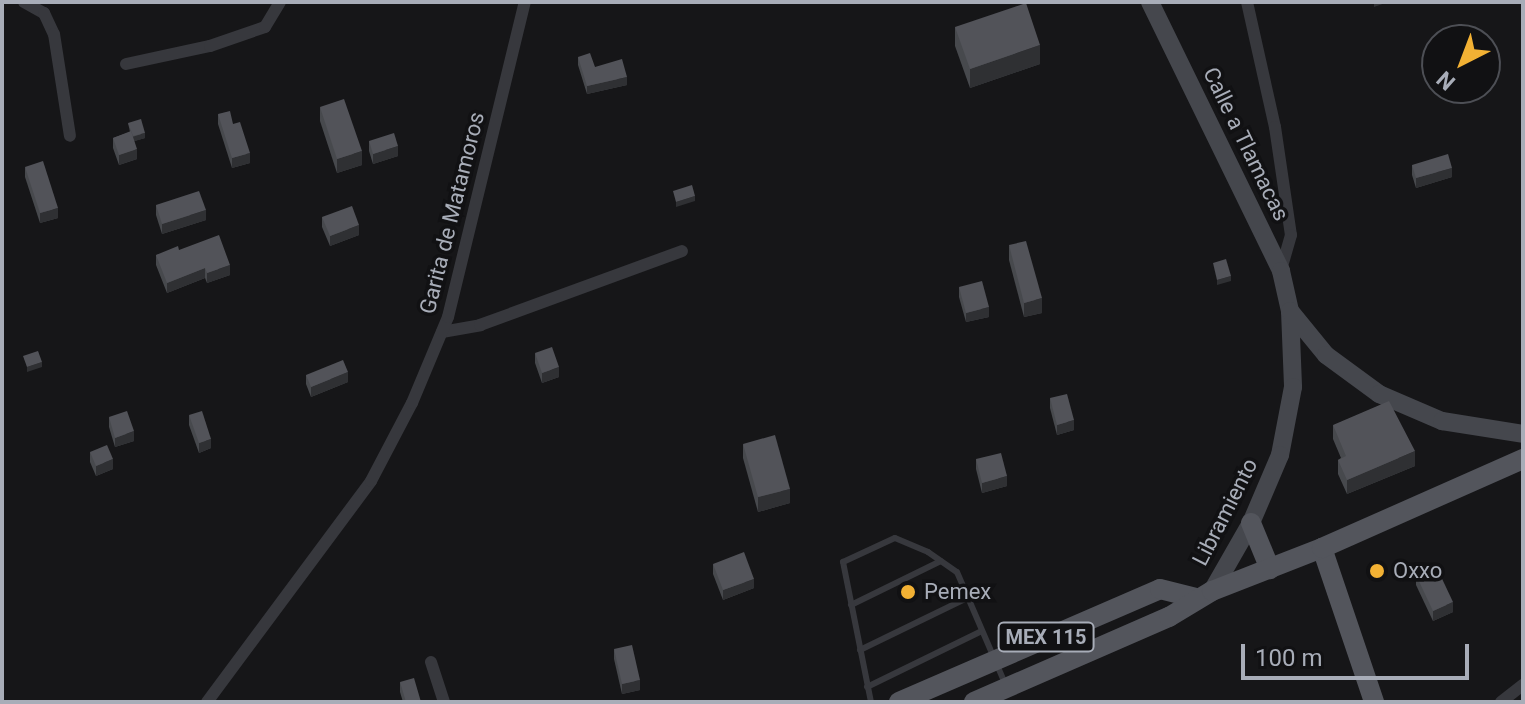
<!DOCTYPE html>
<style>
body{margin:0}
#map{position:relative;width:1525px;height:704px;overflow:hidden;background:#161618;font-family:Roboto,sans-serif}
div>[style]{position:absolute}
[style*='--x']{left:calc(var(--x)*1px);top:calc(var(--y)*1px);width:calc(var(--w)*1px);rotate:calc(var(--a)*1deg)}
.service>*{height:6px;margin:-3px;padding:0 3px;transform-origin:3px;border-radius:3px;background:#37383d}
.minor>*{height:12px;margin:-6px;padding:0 6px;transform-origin:6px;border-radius:6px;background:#37383d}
.secondary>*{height:18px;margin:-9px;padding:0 9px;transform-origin:9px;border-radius:9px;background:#45474d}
.primary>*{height:20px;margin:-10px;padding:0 10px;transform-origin:10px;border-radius:10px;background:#53555c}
.wall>*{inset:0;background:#47494d}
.shaded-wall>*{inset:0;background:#2f3033}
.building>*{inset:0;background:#525359}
.dots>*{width:22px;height:22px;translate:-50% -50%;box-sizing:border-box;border:4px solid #111113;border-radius:50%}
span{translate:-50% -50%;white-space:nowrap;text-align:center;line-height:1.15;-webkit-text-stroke:7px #111113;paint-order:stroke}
.shield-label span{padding:2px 6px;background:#111113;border:2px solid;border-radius:6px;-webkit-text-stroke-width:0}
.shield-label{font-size:20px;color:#a8adb8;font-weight:700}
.street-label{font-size:22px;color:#a8adb8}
.poi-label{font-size:22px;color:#a8adb8}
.left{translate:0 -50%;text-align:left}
.frame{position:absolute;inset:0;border:4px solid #a8adb8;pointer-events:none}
.north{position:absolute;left:1421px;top:24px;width:80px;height:80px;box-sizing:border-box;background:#111113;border:2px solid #4d4f55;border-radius:50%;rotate:222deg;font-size:22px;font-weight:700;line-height:32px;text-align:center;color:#a8adb8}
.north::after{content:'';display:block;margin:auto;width:28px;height:36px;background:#f2b134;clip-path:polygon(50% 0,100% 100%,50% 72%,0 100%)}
.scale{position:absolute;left:1241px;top:644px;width:228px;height:36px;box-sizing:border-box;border:4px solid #a8adb8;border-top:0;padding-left:10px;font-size:24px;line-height:28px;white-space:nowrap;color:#a8adb8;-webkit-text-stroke:6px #111113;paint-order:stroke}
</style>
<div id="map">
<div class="service">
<i style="--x:851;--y:605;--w:100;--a:-26.1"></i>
<i style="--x:860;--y:650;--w:119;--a:-25.9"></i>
<i style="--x:867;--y:687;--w:126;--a:-26"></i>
<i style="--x:871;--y:702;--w:143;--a:-101.3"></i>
<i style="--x:843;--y:562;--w:57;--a:-24.8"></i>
<i style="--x:895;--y:538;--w:36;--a:23"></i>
<i style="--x:928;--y:552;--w:35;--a:35"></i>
<i style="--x:957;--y:572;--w:124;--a:66.7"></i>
</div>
<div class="minor">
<i style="--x:24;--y:2;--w:23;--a:29"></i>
<i style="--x:44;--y:13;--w:23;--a:65"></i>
<i style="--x:54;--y:34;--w:103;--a:81.1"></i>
<i style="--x:1247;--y:2;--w:128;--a:77.4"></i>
<i style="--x:1275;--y:127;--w:109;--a:81.6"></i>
<i style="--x:1291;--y:235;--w:37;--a:106"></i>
<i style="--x:126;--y:64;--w:86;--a:-12.1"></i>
<i style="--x:210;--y:46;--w:58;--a:-19.1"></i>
<i style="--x:265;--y:27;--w:29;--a:-59"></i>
<i style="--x:442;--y:332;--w:39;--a:-10"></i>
<i style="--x:480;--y:325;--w:215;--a:-20.1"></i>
<i style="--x:431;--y:662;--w:42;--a:72"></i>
<i style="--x:207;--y:702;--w:275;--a:-53.4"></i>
<i style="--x:371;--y:481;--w:88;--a:-62.3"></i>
<i style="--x:412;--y:403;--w:93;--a:-67.3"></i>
<i style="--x:448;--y:317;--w:324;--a:-76.3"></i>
<i style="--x:1501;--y:702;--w:28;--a:-38"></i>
</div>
<div class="secondary">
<i style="--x:1150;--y:2;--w:299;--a:64"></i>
<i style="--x:1281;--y:271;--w:41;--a:77.3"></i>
<i style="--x:1290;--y:311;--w:76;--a:87.7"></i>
<i style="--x:1293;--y:387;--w:69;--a:100.8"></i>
<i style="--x:1280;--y:455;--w:74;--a:113.1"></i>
<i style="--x:1251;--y:523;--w:78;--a:119.8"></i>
<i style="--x:1290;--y:311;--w:57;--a:50.7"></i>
<i style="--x:1326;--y:355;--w:66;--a:36.3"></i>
<i style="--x:1379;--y:394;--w:69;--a:23.2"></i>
<i style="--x:1442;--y:421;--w:82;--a:9.1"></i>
</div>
<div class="primary">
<i style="--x:1251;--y:523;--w:50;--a:67.6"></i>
<i style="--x:1322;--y:548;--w:163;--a:71.3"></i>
<i style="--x:899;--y:702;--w:284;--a:-23.4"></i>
<i style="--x:1160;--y:589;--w:37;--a:14"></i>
<i style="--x:974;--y:702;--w:213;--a:-23.6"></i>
<i style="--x:1169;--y:617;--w:50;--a:-31.2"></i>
<i style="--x:1212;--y:591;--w:118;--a:-21.4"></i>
<i style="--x:1322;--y:548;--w:220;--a:-23.9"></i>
</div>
<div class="wall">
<i style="clip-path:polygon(955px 27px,1040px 64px,970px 88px,955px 46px)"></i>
<i style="clip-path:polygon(578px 57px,595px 67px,627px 85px,587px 94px,578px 65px)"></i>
<i style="clip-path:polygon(320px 107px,362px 165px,337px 173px,320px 121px)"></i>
<i style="clip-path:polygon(218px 114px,233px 124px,250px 163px,232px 168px,218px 124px)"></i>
<i style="clip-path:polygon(128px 123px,145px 138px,134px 141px,137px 159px,119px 165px,113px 148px,113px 138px,130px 132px)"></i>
<i style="clip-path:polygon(369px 141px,398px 156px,373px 164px,369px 151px)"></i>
<i style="clip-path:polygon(1412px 165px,1452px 177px,1416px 188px,1412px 175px)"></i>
<i style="clip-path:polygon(25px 167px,58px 218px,40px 223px,25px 177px)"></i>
<i style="clip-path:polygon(156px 205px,206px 220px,162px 234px,156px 215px)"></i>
<i style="clip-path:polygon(322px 217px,359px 235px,330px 246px,322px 227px)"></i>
<i style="clip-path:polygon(1009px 245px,1042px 313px,1024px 317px,1009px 260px)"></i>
<i style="clip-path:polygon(179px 250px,230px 275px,207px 283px,205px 278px,167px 293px,156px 265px,156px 255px)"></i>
<i style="clip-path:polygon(959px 287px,989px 317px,966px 322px,959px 297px)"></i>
<i style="clip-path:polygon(535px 353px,559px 377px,542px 383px,535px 363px)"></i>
<i style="clip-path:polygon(306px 375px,348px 382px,311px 397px,306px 384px)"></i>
<i style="clip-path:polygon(1050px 398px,1074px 430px,1057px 435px,1050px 408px)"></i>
<i style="clip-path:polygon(189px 415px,211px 448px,199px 453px,189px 425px)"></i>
<i style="clip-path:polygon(109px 417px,134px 441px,115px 447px,109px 427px)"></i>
<i style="clip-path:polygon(1333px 425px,1415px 466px,1347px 494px,1338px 474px,1338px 460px,1341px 458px,1333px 439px)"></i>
<i style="clip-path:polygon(743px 444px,790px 503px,758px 512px,743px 458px)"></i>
<i style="clip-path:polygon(90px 452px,113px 469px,96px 476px,90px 462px)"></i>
<i style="clip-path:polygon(976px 459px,1007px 486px,982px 493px,976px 469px)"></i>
<i style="clip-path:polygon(713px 564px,754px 588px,723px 600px,713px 574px)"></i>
<i style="clip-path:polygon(1416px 575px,1453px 612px,1433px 621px,1416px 585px)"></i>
<i style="clip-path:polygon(614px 649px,640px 690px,622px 694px,614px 659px)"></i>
<i style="clip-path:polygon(400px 682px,421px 702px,403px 702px,400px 692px)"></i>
</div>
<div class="shaded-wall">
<i style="clip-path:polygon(1374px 2px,1388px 2px,1374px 7px)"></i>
<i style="clip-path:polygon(1040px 45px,1040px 64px,970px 88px,970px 69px)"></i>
<i style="clip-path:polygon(627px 77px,627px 85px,587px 94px,587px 86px)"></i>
<i style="clip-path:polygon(145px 133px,145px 138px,132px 142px,132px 137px)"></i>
<i style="clip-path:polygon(398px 146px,398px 156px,373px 164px,373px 154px)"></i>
<i style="clip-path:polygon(137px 149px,137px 159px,119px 165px,119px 155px)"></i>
<i style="clip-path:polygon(362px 151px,362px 165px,337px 173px,337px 159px)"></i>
<i style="clip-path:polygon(250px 153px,250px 163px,232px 168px,232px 158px)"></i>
<i style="clip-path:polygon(1452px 168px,1452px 177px,1416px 188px,1416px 178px)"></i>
<i style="clip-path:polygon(695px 196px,695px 201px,676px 207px,676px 202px)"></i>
<i style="clip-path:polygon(58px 208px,58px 218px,40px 223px,40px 213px)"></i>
<i style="clip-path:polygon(206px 210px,206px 220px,162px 234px,162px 224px)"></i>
<i style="clip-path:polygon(359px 225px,359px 235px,330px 246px,330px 236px)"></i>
<i style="clip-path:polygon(230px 265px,230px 275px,207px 283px,207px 273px)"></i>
<i style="clip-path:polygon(205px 268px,205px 278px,167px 293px,167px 283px)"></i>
<i style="clip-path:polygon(1231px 276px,1231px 281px,1217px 285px,1217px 280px)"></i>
<i style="clip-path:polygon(1042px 298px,1042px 313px,1024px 317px,1024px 303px)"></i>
<i style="clip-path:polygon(989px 307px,989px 317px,966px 322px,966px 313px)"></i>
<i style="clip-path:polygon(42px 362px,42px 367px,27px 372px,27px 367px)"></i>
<i style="clip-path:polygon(559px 367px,559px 377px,542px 383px,542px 373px)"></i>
<i style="clip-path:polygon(348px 372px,348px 382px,311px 397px,311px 387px)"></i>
<i style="clip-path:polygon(1074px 420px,1074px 430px,1057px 435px,1057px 425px)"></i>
<i style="clip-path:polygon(134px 431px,134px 441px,115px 447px,115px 438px)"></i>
<i style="clip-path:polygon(211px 439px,211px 448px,199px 453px,199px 443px)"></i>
<i style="clip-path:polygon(1415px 451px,1415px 466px,1347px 494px,1347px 480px)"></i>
<i style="clip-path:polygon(113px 459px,113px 469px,96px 476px,96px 466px)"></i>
<i style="clip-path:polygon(1007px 476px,1007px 486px,982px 493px,982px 483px)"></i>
<i style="clip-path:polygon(790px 489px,790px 503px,758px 512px,758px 497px)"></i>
<i style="clip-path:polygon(754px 579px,754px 588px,723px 600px,723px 590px)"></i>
<i style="clip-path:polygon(1453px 602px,1453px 612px,1433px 621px,1433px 611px)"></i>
<i style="clip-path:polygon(640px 680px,640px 690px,622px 694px,622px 684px)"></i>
</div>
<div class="building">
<i style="clip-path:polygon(1026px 3px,1040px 45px,970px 69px,955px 27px)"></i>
<i style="clip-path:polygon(590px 53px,595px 67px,622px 59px,627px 77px,587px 86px,578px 57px)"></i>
<i style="clip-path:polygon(344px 99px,362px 151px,337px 159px,320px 107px)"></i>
<i style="clip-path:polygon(230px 111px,233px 124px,240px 122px,250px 153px,232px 158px,218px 114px)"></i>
<i style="clip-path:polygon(141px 119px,145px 133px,133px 136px,128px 123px)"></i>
<i style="clip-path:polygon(131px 131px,137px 149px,119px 155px,113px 138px)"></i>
<i style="clip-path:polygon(394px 133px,398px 146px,373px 154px,369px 141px)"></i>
<i style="clip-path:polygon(1448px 154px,1452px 168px,1416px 178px,1412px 165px)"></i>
<i style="clip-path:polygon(43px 161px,58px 208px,40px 213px,25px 167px)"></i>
<i style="clip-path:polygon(692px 185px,695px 196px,676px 202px,673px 191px)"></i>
<i style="clip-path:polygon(199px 191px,206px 210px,162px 224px,156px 205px)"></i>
<i style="clip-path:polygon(352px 206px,359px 225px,330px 236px,322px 217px)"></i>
<i style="clip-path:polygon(219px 235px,230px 265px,207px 273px,205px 268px,167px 283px,156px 255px,178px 246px,179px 250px)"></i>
<i style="clip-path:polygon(1026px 241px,1042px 298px,1024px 303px,1009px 245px)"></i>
<i style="clip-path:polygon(1226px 259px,1231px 276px,1217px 280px,1213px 263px)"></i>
<i style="clip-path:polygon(982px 281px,989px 307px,966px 313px,959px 287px)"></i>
<i style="clip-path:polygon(552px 347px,559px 367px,542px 373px,535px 353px)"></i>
<i style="clip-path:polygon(38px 351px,42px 362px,27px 367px,23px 356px)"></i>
<i style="clip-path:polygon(343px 360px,348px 372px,311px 387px,306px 375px)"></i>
<i style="clip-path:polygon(1067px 394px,1074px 420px,1057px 425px,1050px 398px)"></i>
<i style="clip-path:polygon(1389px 401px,1415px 451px,1347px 480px,1338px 460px,1346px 456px,1333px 425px)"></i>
<i style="clip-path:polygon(127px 411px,134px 431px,115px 438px,109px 417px)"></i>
<i style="clip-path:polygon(202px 411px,211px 439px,199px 443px,189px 415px)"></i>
<i style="clip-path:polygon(775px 435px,790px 489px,758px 497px,743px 444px)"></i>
<i style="clip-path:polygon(107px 445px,113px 459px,96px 466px,90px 452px)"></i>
<i style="clip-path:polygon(1001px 453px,1007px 476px,982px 483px,976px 459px)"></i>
<i style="clip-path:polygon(744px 552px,754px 579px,723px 590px,713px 564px)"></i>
<i style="clip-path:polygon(1436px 566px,1453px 602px,1433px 611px,1416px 575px)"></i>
<i style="clip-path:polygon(632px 645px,640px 680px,622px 684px,614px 649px)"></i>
<i style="clip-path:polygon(414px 678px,421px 702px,406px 702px,400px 682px)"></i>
</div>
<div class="dots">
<i style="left:1377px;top:571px;background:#f2b134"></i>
<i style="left:908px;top:592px;background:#f2b134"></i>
</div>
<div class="shield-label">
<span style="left:1046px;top:637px">MEX 115</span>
</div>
<div class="street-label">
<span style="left:1246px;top:144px;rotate:64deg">Calle a Tlamacas</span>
<span style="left:452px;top:213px;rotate:-76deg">Garita de Matamoros</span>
<span style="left:1225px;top:512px;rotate:-63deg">Libramiento</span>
</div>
<div class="poi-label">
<span class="left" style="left:1393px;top:571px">Oxxo</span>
<span class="left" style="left:924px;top:592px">Pemex</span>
</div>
<div class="frame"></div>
<div class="north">N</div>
<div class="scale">100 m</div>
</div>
